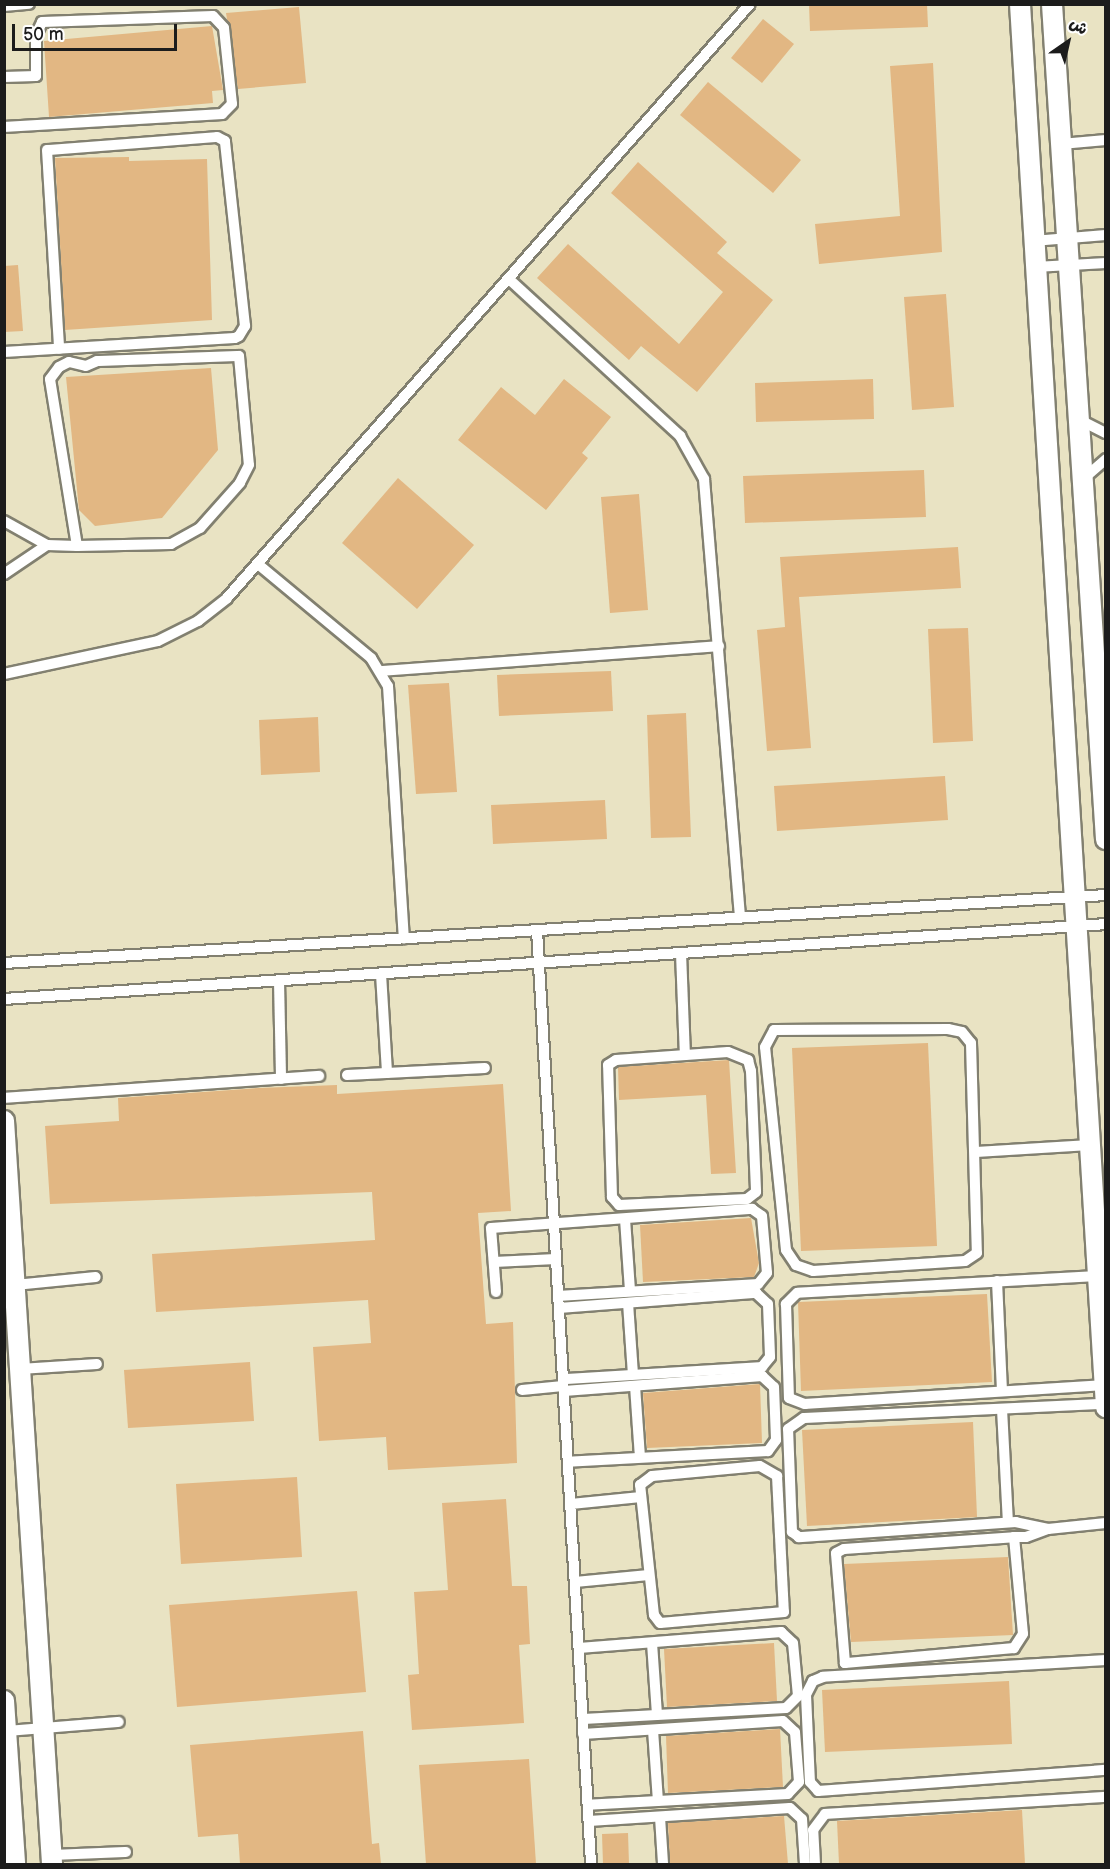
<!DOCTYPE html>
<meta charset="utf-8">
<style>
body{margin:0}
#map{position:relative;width:1110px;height:1869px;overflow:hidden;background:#e9e3c3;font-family:"Balsamiq Sans","Playpen Sans Arabic",sans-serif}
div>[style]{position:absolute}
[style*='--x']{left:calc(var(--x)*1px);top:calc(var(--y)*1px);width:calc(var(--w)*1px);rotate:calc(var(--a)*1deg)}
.building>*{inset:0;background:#e2b783}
.roads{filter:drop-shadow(2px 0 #828070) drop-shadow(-2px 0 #828070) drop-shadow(0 2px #828070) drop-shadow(0 -2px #828070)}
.lane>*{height:10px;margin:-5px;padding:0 5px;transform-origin:5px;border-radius:5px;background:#fff}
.street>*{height:20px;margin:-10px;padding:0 10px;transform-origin:10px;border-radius:10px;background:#fff}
span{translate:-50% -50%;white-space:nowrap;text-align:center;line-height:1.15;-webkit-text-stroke:5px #fff;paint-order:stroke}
.frame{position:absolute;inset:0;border:6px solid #1c1c1c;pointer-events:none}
.north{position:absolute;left:1038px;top:12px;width:60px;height:60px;-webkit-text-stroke:4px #fff;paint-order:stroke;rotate:34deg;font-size:16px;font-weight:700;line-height:24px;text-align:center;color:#1c1c1c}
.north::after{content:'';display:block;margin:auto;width:21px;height:27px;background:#1c1c1c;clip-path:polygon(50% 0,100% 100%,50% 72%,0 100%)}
.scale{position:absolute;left:12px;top:24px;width:165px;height:27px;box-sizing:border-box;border:3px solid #1c1c1c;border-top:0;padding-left:8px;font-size:18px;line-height:21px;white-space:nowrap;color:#1c1c1c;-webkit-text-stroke:4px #fff;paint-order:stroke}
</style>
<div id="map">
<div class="building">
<i style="clip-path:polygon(809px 4px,927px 4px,928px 27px,810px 31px)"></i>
<i style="clip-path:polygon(299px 7px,306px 83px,238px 89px,226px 13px)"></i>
<i style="clip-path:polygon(763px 19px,794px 44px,762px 83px,731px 58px)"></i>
<i style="clip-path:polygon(212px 26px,223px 90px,212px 91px,213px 103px,49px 117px,44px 41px)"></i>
<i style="clip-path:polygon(933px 63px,942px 252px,819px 264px,815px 224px,900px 216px,890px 66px)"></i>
<i style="clip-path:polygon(708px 82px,801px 160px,773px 193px,680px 115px)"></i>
<i style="clip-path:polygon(129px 157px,129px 161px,207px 159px,212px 320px,65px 330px,55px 158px)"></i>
<i style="clip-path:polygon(638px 162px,727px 242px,717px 253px,773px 300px,697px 392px,641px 346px,629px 360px,537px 278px,568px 244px,679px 344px,723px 292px,611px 193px)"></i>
<i style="clip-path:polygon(18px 265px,23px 331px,4px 332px,4px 266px)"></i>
<i style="clip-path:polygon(946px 294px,954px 407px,912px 410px,904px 297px)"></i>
<i style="clip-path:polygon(211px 368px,218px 450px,162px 518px,95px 526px,79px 510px,66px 377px)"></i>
<i style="clip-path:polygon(564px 379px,611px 417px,582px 453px,588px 458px,546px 510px,458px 440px,501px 387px,535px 415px)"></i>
<i style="clip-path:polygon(873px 379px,874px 419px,756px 422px,755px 383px)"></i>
<i style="clip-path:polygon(924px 470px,926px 517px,745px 523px,743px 476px)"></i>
<i style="clip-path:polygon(398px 478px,474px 545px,417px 609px,342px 543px)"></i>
<i style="clip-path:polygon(639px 494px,648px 610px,610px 613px,601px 497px)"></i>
<i style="clip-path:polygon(958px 547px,961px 588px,799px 597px,811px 748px,767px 751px,757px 630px,785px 627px,780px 557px)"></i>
<i style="clip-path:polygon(968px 628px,973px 741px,933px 743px,928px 629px)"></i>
<i style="clip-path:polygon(611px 671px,613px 711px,499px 716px,497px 675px)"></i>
<i style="clip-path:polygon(449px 683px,457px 792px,416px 794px,408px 685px)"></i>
<i style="clip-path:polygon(686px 713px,691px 837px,651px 838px,647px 715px)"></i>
<i style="clip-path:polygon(318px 717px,320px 772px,261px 775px,259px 720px)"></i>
<i style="clip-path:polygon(945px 776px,948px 820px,777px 831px,774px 786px)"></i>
<i style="clip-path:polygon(605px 800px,607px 839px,493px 844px,491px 805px)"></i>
<i style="clip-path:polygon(928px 1043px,937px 1246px,801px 1251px,792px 1048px)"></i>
<i style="clip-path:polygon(729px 1060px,736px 1173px,711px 1174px,706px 1095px,619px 1100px,618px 1067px)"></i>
<i style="clip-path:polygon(503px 1084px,511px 1211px,478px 1213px,486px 1324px,513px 1322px,517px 1463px,388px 1470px,386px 1437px,319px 1441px,313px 1347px,371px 1343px,368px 1300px,156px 1312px,152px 1254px,375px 1240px,372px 1192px,50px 1204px,45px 1126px,119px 1121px,118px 1098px,259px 1088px,337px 1085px,337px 1094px)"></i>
<i style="clip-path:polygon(751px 1218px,759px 1263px,754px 1277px,643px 1282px,640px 1225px)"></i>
<i style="clip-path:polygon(987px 1294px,992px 1382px,801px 1391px,798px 1302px)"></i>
<i style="clip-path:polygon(250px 1362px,254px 1421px,128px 1428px,124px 1370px)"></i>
<i style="clip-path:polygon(760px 1384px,762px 1443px,647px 1448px,643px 1393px)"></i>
<i style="clip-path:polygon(973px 1422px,977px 1517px,807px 1526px,802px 1430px)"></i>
<i style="clip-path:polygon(297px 1477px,302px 1557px,181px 1564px,176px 1484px)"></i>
<i style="clip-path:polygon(506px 1499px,512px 1586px,527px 1586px,530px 1644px,519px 1645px,524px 1723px,412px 1730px,408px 1675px,419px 1674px,414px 1592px,448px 1590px,442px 1503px)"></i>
<i style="clip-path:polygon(1008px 1557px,1013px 1635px,851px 1642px,844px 1564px)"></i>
<i style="clip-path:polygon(357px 1591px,366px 1692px,177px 1707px,169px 1605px)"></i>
<i style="clip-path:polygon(774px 1643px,777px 1701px,667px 1707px,664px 1649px)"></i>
<i style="clip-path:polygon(1009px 1681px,1012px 1744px,825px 1752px,822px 1690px)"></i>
<i style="clip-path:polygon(780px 1729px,783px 1787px,668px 1793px,666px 1736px)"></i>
<i style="clip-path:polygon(363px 1731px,372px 1844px,379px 1843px,381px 1864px,240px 1864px,238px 1834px,198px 1837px,190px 1745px)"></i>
<i style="clip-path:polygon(529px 1759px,536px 1864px,426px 1864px,419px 1765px)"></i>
<i style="clip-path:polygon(1022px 1810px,1025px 1864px,839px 1864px,837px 1821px)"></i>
<i style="clip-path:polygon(784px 1816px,788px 1864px,670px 1864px,668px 1823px)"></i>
<i style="clip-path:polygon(628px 1833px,629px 1864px,603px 1864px,602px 1834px)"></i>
</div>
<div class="roads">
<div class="lane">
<i style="--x:4;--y:6;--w:25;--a:-5"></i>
<i style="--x:4;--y:77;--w:32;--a:-2"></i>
<i style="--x:36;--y:76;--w:41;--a:-90"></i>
<i style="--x:36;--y:35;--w:14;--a:-65"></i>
<i style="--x:42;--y:22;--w:171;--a:-2"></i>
<i style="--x:213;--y:16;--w:16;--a:47"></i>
<i style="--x:224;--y:28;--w:76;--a:84"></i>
<i style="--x:232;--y:104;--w:14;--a:135"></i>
<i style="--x:222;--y:114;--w:218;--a:176.6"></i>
<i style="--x:1061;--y:144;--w:45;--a:-5.1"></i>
<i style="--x:1033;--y:241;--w:73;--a:-4.7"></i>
<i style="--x:1035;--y:267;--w:71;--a:-3.2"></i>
<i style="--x:510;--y:280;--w:231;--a:42.5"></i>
<i style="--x:680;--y:436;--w:49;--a:60.8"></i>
<i style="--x:704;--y:479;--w:440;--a:85.3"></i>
<i style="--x:4;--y:352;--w:231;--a:-3.5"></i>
<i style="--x:235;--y:338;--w:4;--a:-27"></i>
<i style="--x:239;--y:336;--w:12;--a:-59"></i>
<i style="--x:245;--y:326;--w:186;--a:-96.2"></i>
<i style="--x:225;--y:141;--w:9;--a:-153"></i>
<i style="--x:217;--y:137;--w:170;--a:175.6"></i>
<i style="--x:47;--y:150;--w:199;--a:86.5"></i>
<i style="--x:1078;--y:419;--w:31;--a:27"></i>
<i style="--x:1082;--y:480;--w:32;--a:-41"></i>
<i style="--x:4;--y:521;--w:49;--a:29.2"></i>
<i style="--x:47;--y:545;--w:30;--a:2"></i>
<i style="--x:77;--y:546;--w:169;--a:-99.2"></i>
<i style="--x:50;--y:379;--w:15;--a:-53"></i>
<i style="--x:59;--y:367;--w:11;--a:-27"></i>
<i style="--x:69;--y:362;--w:17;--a:13"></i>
<i style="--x:86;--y:366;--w:12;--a:-24"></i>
<i style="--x:97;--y:361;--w:142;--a:-2"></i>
<i style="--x:239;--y:356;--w:109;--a:84.8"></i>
<i style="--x:249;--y:465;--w:20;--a:117"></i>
<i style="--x:240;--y:483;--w:60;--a:131.6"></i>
<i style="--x:200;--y:528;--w:33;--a:151"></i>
<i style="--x:171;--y:544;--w:94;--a:178.8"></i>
<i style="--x:259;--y:565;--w:146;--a:39.7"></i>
<i style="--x:371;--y:658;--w:33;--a:59"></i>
<i style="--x:388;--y:686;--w:253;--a:86.4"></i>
<i style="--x:4;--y:574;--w:52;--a:-34"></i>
<i style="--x:381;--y:671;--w:339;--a:-4.2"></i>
<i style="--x:4;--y:674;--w:157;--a:-12.1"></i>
<i style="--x:158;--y:641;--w:45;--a:-26.6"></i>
<i style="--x:198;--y:621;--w:37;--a:-38"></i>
<i style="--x:227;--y:598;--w:791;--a:-48.64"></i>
<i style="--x:537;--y:930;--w:936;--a:86.69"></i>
<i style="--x:681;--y:953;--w:102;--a:87.8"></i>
<i style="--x:4;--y:963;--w:1104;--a:-3.53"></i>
<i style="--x:381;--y:974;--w:99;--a:86.5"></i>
<i style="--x:279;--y:981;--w:98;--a:88.8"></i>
<i style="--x:4;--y:999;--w:1105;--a:-3.89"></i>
<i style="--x:948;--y:1029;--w:14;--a:12"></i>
<i style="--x:962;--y:1032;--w:14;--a:51"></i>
<i style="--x:971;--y:1043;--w:210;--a:88.4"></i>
<i style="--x:977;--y:1253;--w:14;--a:146"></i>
<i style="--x:965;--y:1261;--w:152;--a:176.2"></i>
<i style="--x:813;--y:1271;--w:18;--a:-161"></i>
<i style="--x:796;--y:1265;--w:18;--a:-124"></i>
<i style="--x:786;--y:1250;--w:204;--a:-95.9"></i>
<i style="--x:765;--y:1047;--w:19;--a:-62"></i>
<i style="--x:774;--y:1030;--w:174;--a:-0.3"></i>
<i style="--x:728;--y:1052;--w:22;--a:22"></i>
<i style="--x:748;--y:1060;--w:11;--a:75"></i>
<i style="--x:751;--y:1071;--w:121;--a:87.6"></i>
<i style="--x:756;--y:1192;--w:11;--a:142"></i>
<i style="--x:747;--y:1199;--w:128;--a:177.3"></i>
<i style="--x:619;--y:1205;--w:11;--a:-131"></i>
<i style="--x:612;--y:1197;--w:132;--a:-91.7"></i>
<i style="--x:608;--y:1065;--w:9;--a:-32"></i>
<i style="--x:616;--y:1060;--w:112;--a:-4.1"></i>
<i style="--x:347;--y:1075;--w:138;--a:-2.9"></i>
<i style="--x:4;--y:1098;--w:316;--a:-4"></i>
<i style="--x:977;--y:1152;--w:112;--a:-3.6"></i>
<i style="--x:625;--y:1219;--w:71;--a:86"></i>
<i style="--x:494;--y:1262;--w:62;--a:-2.8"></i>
<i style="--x:1097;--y:1276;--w:300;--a:176.8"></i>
<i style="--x:797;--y:1293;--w:16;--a:135"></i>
<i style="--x:786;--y:1304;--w:94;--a:88.2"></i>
<i style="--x:789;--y:1398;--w:17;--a:21"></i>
<i style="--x:805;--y:1404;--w:300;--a:-3.6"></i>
<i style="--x:997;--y:1281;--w:110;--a:87.4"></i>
<i style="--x:15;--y:1285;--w:81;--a:-5.6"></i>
<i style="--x:496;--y:1292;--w:64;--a:-94.5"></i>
<i style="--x:491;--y:1228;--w:262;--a:-4.2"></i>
<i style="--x:752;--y:1209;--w:12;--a:35"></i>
<i style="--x:762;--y:1216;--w:57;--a:85"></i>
<i style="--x:767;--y:1273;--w:14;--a:129"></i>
<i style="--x:758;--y:1284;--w:200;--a:176.6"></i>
<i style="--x:628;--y:1303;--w:71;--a:86"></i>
<i style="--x:559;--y:1308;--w:198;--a:-4.4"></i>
<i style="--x:756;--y:1293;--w:16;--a:43"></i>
<i style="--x:768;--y:1304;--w:53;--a:87.8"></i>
<i style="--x:770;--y:1357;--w:13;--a:129"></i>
<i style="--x:762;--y:1367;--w:199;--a:176.5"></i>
<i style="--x:20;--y:1369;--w:77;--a:-3.7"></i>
<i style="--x:635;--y:1386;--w:71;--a:86"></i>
<i style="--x:522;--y:1390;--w:41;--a:-5.6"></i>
<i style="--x:564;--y:1391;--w:199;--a:-4.3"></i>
<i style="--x:762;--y:1376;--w:16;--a:43"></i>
<i style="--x:774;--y:1387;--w:53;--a:87.8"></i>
<i style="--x:776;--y:1440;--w:14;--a:126"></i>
<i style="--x:768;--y:1451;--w:200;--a:176.9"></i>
<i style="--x:1002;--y:1409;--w:113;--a:87"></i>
<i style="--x:760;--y:1466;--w:20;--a:30"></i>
<i style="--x:777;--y:1476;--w:136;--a:87.1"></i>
<i style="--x:784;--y:1612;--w:124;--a:174.9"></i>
<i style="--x:660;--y:1623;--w:10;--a:-127"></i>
<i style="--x:654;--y:1615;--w:131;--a:-96.1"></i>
<i style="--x:640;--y:1485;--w:15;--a:-37"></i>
<i style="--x:652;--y:1476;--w:108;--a:-5.3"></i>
<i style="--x:571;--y:1504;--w:70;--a:-5.7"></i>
<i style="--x:1048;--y:1529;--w:33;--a:-168"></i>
<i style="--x:1016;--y:1522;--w:218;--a:176"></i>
<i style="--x:799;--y:1537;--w:9;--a:-144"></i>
<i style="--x:792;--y:1532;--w:103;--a:-92.2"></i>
<i style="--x:788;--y:1429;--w:19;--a:-35"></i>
<i style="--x:804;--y:1418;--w:301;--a:-2.7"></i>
<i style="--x:1014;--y:1537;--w:97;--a:84.7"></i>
<i style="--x:1023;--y:1634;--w:17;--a:123"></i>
<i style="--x:1014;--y:1648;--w:170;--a:174.9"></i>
<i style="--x:845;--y:1663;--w:110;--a:-94.7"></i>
<i style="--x:836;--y:1553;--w:9;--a:-27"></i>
<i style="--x:844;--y:1549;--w:170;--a:-4"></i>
<i style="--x:1014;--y:1537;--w:12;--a:0"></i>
<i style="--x:1026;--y:1537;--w:23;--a:-20"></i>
<i style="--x:1048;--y:1529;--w:58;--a:-5.9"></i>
<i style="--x:575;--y:1582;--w:74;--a:-5.4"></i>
<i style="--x:652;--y:1643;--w:72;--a:86"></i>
<i style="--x:579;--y:1648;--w:203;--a:-4.5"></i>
<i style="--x:781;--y:1632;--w:16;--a:43"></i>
<i style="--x:793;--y:1643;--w:53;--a:84.6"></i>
<i style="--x:798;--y:1696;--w:17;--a:135"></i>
<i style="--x:786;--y:1708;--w:203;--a:176.9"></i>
<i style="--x:1106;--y:1660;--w:284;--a:176.6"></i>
<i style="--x:823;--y:1677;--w:11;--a:158"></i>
<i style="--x:813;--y:1681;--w:16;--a:117"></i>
<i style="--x:806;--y:1695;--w:87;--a:87.4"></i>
<i style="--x:810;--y:1782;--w:12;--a:48"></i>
<i style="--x:818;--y:1791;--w:289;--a:-4.2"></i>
<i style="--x:653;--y:1730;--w:71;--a:86"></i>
<i style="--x:6;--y:1731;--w:113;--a:-4.6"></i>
<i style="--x:583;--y:1734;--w:200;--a:-3.7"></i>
<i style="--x:783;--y:1721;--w:16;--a:43"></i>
<i style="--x:795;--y:1732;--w:50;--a:85.4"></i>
<i style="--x:799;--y:1782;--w:16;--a:133"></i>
<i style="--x:788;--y:1794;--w:200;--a:176.9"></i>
<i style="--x:660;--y:1817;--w:47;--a:86.3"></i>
<i style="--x:589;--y:1821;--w:201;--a:-3.7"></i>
<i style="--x:790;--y:1808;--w:16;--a:43"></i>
<i style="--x:802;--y:1819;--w:45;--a:86.2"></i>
<i style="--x:51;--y:1855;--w:75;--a:-2.3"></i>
<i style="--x:815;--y:1864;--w:34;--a:-93"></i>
<i style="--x:813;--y:1830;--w:20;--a:-53"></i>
<i style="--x:825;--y:1814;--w:282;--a:-3.5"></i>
</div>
<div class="street">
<i style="--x:1020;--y:4;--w:1406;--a:86.49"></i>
<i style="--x:1052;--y:4;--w:837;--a:86.3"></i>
<i style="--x:4;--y:1121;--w:745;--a:86.3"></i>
<i style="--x:4;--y:1701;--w:163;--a:86.1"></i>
</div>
</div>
<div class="frame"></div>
<div class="north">ش</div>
<div class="scale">50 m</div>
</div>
